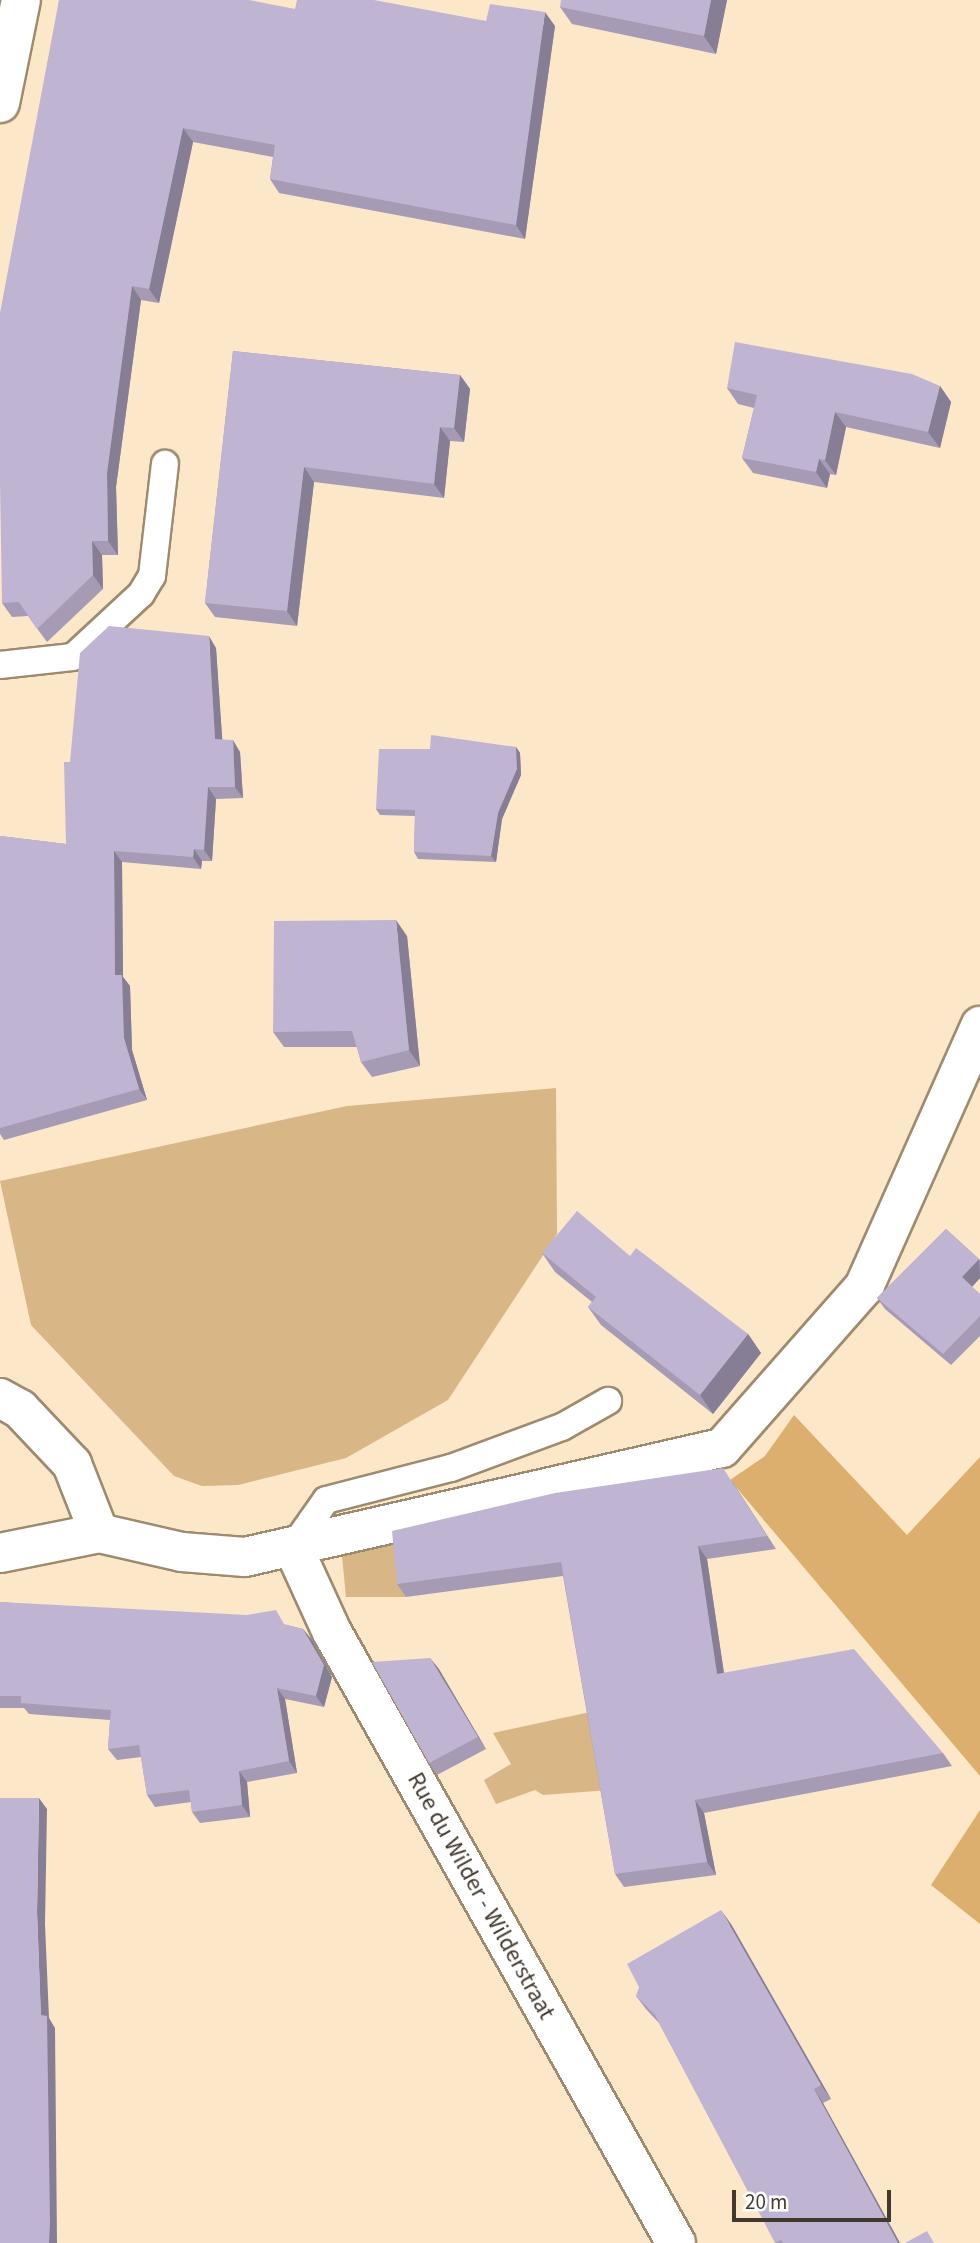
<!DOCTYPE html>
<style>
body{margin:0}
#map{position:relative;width:980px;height:2243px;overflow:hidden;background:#fde7c9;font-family:"Source Sans 3",sans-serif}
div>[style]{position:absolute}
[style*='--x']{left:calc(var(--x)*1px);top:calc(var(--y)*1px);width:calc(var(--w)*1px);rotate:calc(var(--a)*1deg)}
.green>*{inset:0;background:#d8b686}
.forest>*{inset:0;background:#dcaf6e}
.roads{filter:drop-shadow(2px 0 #9e8a6e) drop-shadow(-2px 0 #9e8a6e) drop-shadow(0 2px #9e8a6e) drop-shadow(0 -2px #9e8a6e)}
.lane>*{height:26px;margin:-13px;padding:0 13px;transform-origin:13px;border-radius:13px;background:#fff}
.street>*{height:38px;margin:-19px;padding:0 19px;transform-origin:19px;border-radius:19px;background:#fff}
.wall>*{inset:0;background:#a59bb5}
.shaded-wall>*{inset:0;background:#867e94}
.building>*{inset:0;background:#c0b4d3}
span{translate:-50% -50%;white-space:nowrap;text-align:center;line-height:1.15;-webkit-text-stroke:6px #fff;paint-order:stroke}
.street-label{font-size:24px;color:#42392e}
.scale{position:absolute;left:732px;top:2190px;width:159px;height:32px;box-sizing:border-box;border:4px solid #42392e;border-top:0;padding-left:9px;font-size:21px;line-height:24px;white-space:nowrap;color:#42392e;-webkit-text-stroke:5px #fff;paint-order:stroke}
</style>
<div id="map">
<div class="green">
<i style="clip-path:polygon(556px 1088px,557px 1234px,448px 1400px,346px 1458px,238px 1485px,202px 1486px,174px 1476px,31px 1325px,0 1181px,347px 1106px)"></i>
<i style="clip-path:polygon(401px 1542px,406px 1597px,346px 1597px,342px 1556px)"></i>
<i style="clip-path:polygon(595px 1711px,610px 1790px,543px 1795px,535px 1790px,496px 1804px,484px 1780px,511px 1764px,493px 1733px)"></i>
</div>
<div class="forest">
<i style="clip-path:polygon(794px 1415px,907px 1535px,980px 1457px,980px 1776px,730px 1480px,765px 1456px)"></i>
<i style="clip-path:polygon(980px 1810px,980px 1924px,931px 1885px)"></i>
</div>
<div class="roads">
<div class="lane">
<i style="--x:0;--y:665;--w:73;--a:-6.3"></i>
<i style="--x:73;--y:657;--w:93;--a:-42.8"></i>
<i style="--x:141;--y:594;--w:21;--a:-59"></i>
<i style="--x:152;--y:576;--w:113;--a:-83.4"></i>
<i style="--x:293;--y:1547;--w:57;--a:-54.9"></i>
<i style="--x:326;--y:1500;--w:129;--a:-14.4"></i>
<i style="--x:451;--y:1468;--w:118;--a:-20.3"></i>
<i style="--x:562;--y:1427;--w:53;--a:-29.5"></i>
</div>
<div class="street">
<i style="--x:0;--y:103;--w:105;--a:-78.5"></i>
<i style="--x:0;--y:1398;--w:23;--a:29"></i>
<i style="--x:20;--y:1409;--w:76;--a:46.6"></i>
<i style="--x:72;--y:1464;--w:74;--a:68.6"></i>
<i style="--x:293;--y:1547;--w:94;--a:65.4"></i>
<i style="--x:332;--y:1632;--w:701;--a:60.62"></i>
<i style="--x:0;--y:1553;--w:101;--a:-11.4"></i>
<i style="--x:99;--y:1533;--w:85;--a:12.9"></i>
<i style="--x:182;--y:1552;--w:63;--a:4.5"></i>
<i style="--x:245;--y:1557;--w:489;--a:-12.9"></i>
<i style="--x:722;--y:1448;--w:215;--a:-48.6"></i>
<i style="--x:864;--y:1287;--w:286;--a:-66"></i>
</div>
</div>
<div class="wall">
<i style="clip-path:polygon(59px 0,295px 9px,486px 21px,555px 26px,525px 239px,279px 193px,270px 179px,273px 157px,193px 142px,159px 303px,141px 300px,116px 487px,118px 555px,102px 555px,103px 589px,47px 642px,28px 616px,12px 617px,2px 603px)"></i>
<i style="clip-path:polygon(727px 0,716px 54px,572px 24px,560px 7px)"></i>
<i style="clip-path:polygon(233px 351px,460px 375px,470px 389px,464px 442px,450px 441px,444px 498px,314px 482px,297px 626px,215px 617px,205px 603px)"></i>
<i style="clip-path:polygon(940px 386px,951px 402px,940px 448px,846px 427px,836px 475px,830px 474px,827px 488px,753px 473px,742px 458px,754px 408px,738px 404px,727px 388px)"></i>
<i style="clip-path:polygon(216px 648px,222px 739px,240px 752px,243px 798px,216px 799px,212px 861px,202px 861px,201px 869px,122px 862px,123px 977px,130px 986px,132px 1050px,147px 1100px,4px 1140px,0 1134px,0 836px,66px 844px)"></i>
<i style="clip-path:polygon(516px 747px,520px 753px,521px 775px,502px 819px,496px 862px,418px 859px,414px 852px,415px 816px,380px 815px,376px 809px,430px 749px)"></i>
<i style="clip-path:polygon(407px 936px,420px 1066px,372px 1077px,361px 1062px,357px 1047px,284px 1047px,273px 1032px)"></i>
<i style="clip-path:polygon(946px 1229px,980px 1260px,980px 1278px,972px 1287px,980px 1294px,980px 1336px,951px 1365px,885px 1309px,877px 1298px)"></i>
<i style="clip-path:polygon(542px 1253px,630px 1256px,748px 1334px,761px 1353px,713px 1414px,601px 1325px,588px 1307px,592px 1302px,555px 1272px)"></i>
<i style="clip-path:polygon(732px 1481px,776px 1549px,707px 1559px,724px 1673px,943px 1753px,952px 1766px,704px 1813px,716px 1875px,624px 1887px,615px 1874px,563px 1576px,406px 1597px,397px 1584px)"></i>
<i style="clip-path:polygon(0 1602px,286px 1625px,303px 1629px,312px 1640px,332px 1677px,324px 1707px,285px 1699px,297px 1773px,247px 1782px,250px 1817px,200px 1823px,192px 1812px,191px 1802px,155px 1807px,147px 1795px,141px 1757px,117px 1760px,108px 1749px,110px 1720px,29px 1714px,24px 1708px,0 1708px)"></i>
<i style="clip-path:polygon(430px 1658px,486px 1749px,437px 1775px,429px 1763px)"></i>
<i style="clip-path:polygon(731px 1924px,831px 2099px,823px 2103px,900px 2243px,776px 2243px,659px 2023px,646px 2009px,636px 1996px)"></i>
</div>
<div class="shaded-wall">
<i style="clip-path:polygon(711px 0,727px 0,716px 54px,704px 36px)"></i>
<i style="clip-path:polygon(545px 12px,555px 26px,525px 239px,516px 225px)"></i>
<i style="clip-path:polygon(183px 128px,193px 142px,159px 303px,149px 289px)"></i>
<i style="clip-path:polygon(132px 286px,141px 300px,116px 487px,118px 555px,108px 541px,107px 473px)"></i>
<i style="clip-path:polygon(460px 375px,470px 389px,464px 442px,454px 428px)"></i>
<i style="clip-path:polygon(940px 386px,951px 402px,940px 448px,928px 432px)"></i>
<i style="clip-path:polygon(835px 412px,846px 427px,836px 475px,825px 460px)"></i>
<i style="clip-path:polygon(440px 427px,450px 441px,444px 498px,434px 484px)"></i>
<i style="clip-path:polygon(819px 459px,830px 474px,827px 488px,816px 472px)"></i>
<i style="clip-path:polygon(304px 467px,314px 482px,297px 626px,287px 611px)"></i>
<i style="clip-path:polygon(92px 541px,102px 555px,103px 589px,93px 575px)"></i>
<i style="clip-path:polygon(209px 636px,216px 648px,223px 750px,215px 739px)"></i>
<i style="clip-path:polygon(233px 740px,240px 752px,243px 798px,235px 787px)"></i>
<i style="clip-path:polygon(516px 747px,520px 753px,521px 775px,502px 819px,496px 862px,491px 856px,498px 813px)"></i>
<i style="clip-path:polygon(208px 787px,216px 799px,212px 861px,204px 850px)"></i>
<i style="clip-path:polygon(194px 849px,202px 861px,201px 869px,193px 857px)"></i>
<i style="clip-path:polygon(114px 851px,122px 862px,123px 977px,130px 986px,132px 1050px,147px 1100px,139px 1089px,124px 1038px,115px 975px)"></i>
<i style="clip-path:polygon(396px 920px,407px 936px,420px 1066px,409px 1050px)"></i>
<i style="clip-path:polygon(979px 1259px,980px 1278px,970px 1289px,962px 1277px)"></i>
<i style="clip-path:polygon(748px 1334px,761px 1353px,713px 1414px,700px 1395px)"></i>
<i style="clip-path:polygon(698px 1546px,707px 1559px,726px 1687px,717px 1674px)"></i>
<i style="clip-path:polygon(303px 1629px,312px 1640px,332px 1677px,324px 1707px,316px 1696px)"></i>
<i style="clip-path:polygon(430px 1658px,439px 1669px,486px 1749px,478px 1737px)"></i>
<i style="clip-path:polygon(277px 1688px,285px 1699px,297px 1773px,289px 1761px)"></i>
<i style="clip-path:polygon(239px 1771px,247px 1782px,250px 1817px,242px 1805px)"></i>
<i style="clip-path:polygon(39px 1798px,47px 1809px,45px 1924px,49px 2018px,55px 2028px,57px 2243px,49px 2243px,37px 1912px)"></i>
<i style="clip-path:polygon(695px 1800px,704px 1813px,716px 1875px,707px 1862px)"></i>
<i style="clip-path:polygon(721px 1910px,731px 1924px,831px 2099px,821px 2085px)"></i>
<i style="clip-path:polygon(814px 2089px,823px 2103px,900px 2243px,898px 2243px)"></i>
</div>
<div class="building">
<i style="clip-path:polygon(59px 0,249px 0,295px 9px,297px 0,374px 0,486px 21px,490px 4px,545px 12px,516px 225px,270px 179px,275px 145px,183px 128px,149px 289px,132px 286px,107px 473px,108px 541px,92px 541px,93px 575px,37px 629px,19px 602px,2px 603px,0 482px,0 313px)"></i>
<i style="clip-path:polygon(561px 0,711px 0,704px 36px,560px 7px)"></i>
<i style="clip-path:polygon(735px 342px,912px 374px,940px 386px,928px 432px,835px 412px,825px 460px,819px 459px,816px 472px,742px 458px,757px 395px,727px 388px)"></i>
<i style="clip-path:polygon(233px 351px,460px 375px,454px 428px,440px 427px,434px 484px,304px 467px,287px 611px,205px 603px)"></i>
<i style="clip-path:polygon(109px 626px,209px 636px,215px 739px,233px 740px,235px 787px,208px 787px,204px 850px,194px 849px,193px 857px,114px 851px,115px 975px,122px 975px,124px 1038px,139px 1089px,0 1128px,0 836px,66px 844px,64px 762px,70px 762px,80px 653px)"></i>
<i style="clip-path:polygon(431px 735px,516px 747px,517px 769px,498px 813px,491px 856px,414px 852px,415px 810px,376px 809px,379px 749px,430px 749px)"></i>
<i style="clip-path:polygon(396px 920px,409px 1050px,361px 1062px,352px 1031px,273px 1032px,274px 921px)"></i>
<i style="clip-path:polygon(577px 1211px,630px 1256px,636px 1248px,748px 1334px,700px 1395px,588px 1307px,596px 1297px,542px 1253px)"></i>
<i style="clip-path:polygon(946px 1229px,979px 1259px,962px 1277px,980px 1294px,980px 1316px,943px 1354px,877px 1298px)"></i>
<i style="clip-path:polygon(723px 1468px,767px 1536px,698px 1546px,717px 1674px,854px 1649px,943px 1753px,695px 1800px,707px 1862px,615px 1874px,561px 1562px,397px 1584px,392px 1531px,555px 1493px)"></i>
<i style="clip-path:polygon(0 1602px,247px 1615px,276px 1610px,284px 1624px,303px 1629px,324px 1665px,316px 1696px,277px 1688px,289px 1761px,239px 1771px,242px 1805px,192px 1812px,189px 1790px,147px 1795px,139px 1745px,108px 1749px,111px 1710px,21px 1703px,21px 1696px,0 1696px)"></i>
<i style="clip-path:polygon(430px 1658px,478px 1737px,429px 1763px,372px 1662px)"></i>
<i style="clip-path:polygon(0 1798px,39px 1798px,37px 1912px,41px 2015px,47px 2016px,50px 2223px,49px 2243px,0 2243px)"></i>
<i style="clip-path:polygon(721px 1910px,821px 2085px,814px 2089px,898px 2243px,783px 2243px,781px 2240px,775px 2243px,655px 2015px,636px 1996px,639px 1987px,627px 1964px)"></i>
<i style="clip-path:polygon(927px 2231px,934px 2243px,905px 2243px)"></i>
</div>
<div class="street-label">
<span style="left:481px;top:1896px;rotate:61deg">Rue du Wilder - Wilderstraat</span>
</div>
<div class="scale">20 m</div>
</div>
